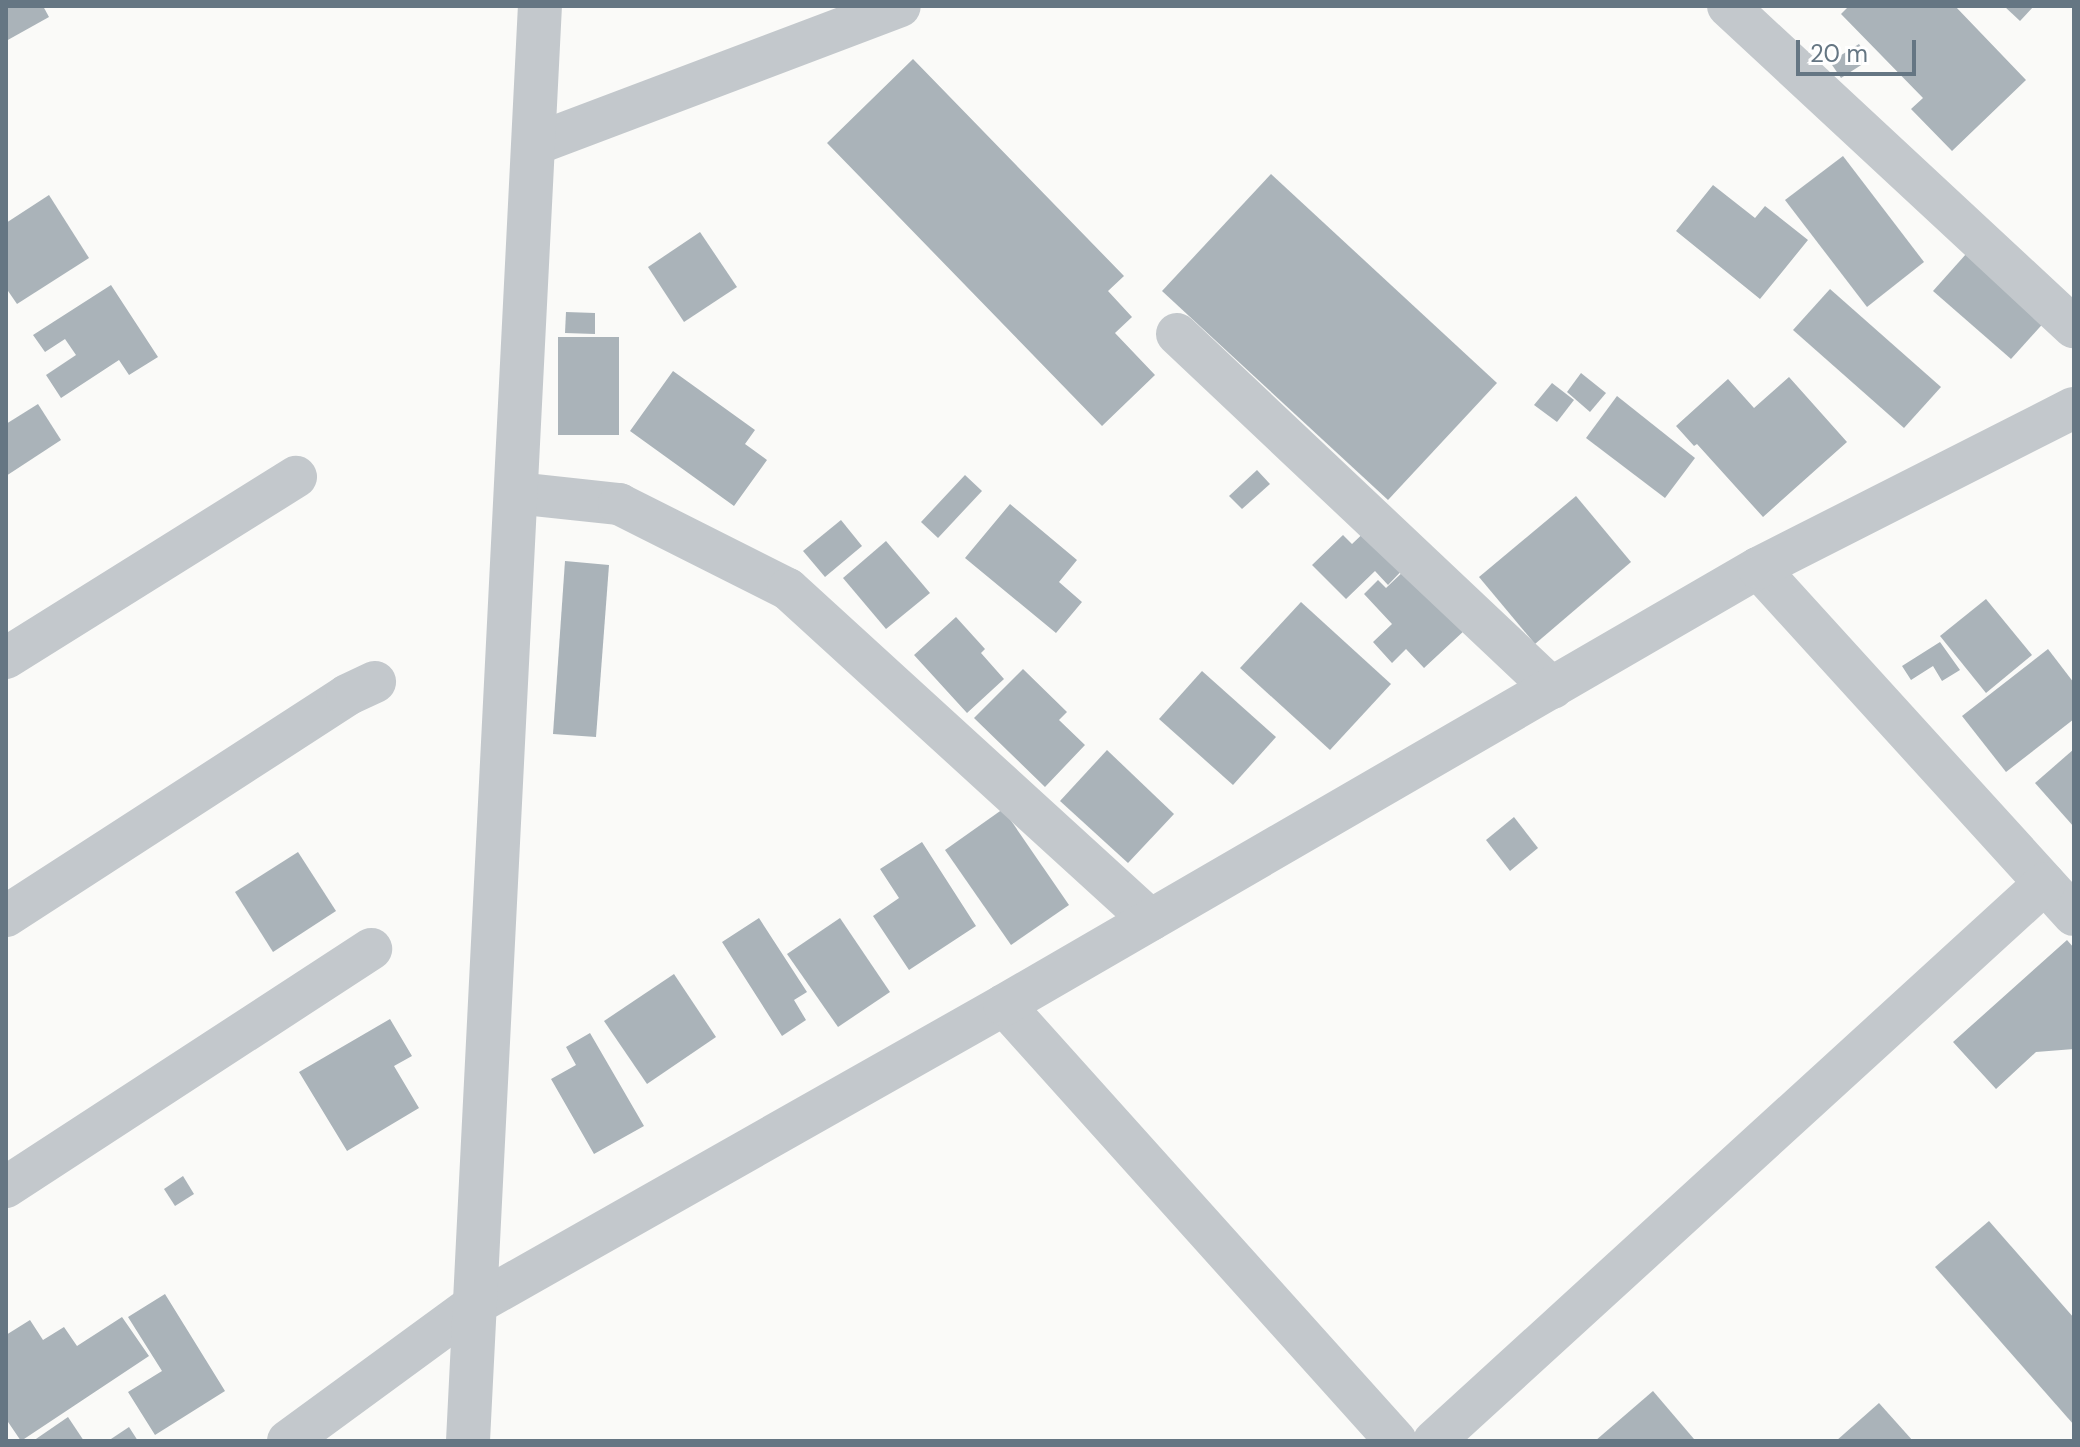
<!DOCTYPE html>
<style>
body{margin:0}
#map{position:relative;width:2080px;height:1447px;overflow:hidden;background:#fafaf8;font-family:"DM Sans",sans-serif}
div>[style]{position:absolute}
[style*='--x']{left:calc(var(--x)*1px);top:calc(var(--y)*1px);width:calc(var(--w)*1px);rotate:calc(var(--a)*1deg)}
.building>*{inset:0;background:#aab3b9}
.minor>*{height:42px;margin:-21px;padding:0 21px;transform-origin:21px;border-radius:21px;background:#c3c8cc}
.tertiary>*{height:44px;margin:-22px;padding:0 22px;transform-origin:22px;border-radius:22px;background:#c3c8cc}
span{translate:-50% -50%;white-space:nowrap;text-align:center;line-height:1.15;-webkit-text-stroke:8px #fff;paint-order:stroke}
.frame{position:absolute;inset:0;border:8px solid #657683;pointer-events:none}
.scale{position:absolute;left:1796px;top:40px;width:120px;height:36px;box-sizing:border-box;border:4px solid #657683;border-top:0;padding-left:10px;font-size:24px;line-height:28px;white-space:nowrap;color:#657683;-webkit-text-stroke:6px #fff;paint-order:stroke}
</style>
<div id="map">
<div class="building">
<i style="clip-path:polygon(6px 6px,43px 6px,49px 17px,6px 41px)"></i>
<i style="clip-path:polygon(1849px 6px,1955px 6px,2026px 80px,1952px 151px,1911px 109px,1923px 98px,1841px 14px)"></i>
<i style="clip-path:polygon(2004px 6px,2034px 6px,2020px 21px)"></i>
<i style="clip-path:polygon(1859px 44px,1869px 60px,1841px 78px,1830px 62px)"></i>
<i style="clip-path:polygon(913px 59px,1124px 276px,1108px 291px,1132px 317px,1115px 333px,1155px 375px,1102px 426px,827px 143px)"></i>
<i style="clip-path:polygon(1843px 156px,1924px 262px,1867px 307px,1785px 200px)"></i>
<i style="clip-path:polygon(1271px 174px,1497px 383px,1388px 500px,1162px 291px)"></i>
<i style="clip-path:polygon(1713px 185px,1755px 218px,1765px 206px,1808px 240px,1760px 299px,1676px 231px)"></i>
<i style="clip-path:polygon(49px 195px,89px 258px,17px 304px,6px 288px,6px 223px)"></i>
<i style="clip-path:polygon(700px 232px,737px 287px,684px 322px,648px 267px)"></i>
<i style="clip-path:polygon(1975px 244px,2048px 318px,2011px 359px,1933px 291px)"></i>
<i style="clip-path:polygon(111px 285px,158px 357px,129px 375px,119px 360px,61px 398px,46px 375px,76px 355px,65px 339px,45px 352px,33px 335px)"></i>
<i style="clip-path:polygon(1830px 289px,1941px 387px,1904px 428px,1793px 330px)"></i>
<i style="clip-path:polygon(566px 312px,595px 313px,595px 334px,565px 333px)"></i>
<i style="clip-path:polygon(558px 337px,619px 337px,619px 435px,558px 435px)"></i>
<i style="clip-path:polygon(673px 371px,755px 430px,745px 444px,767px 460px,734px 506px,630px 431px)"></i>
<i style="clip-path:polygon(1581px 373px,1606px 393px,1590px 412px,1567px 392px)"></i>
<i style="clip-path:polygon(1789px 377px,1847px 442px,1763px 517px,1697px 444px,1694px 446px,1676px 426px,1728px 379px,1754px 408px)"></i>
<i style="clip-path:polygon(1552px 383px,1574px 400px,1557px 422px,1534px 405px)"></i>
<i style="clip-path:polygon(1617px 396px,1695px 458px,1665px 498px,1586px 438px)"></i>
<i style="clip-path:polygon(38px 404px,61px 440px,6px 476px,6px 424px)"></i>
<i style="clip-path:polygon(1257px 470px,1270px 484px,1242px 509px,1229px 496px)"></i>
<i style="clip-path:polygon(965px 475px,982px 491px,938px 538px,921px 522px)"></i>
<i style="clip-path:polygon(1576px 496px,1631px 562px,1535px 644px,1479px 577px)"></i>
<i style="clip-path:polygon(1010px 504px,1077px 560px,1059px 582px,1082px 602px,1056px 633px,965px 558px)"></i>
<i style="clip-path:polygon(841px 520px,862px 546px,825px 577px,803px 551px)"></i>
<i style="clip-path:polygon(1371px 526px,1409px 563px,1388px 585px,1375px 571px,1346px 599px,1312px 565px,1343px 535px,1352px 544px)"></i>
<i style="clip-path:polygon(886px 541px,930px 593px,886px 629px,843px 578px)"></i>
<i style="clip-path:polygon(565px 561px,609px 565px,596px 737px,553px 734px)"></i>
<i style="clip-path:polygon(1408px 567px,1466px 629px,1424px 668px,1406px 649px,1392px 663px,1373px 642px,1392px 624px,1364px 594px,1378px 580px,1386px 588px)"></i>
<i style="clip-path:polygon(1986px 599px,2032px 655px,1986px 693px,1940px 636px)"></i>
<i style="clip-path:polygon(1301px 602px,1391px 684px,1330px 750px,1240px 668px)"></i>
<i style="clip-path:polygon(956px 617px,985px 649px,981px 653px,1004px 679px,967px 713px,914px 655px)"></i>
<i style="clip-path:polygon(1940px 642px,1960px 670px,1942px 681px,1933px 666px,1911px 680px,1902px 666px)"></i>
<i style="clip-path:polygon(2048px 649px,2074px 683px,2074px 719px,2006px 772px,1962px 716px)"></i>
<i style="clip-path:polygon(1023px 669px,1067px 712px,1059px 720px,1085px 745px,1045px 787px,974px 718px)"></i>
<i style="clip-path:polygon(1202px 671px,1276px 737px,1233px 785px,1159px 719px)"></i>
<i style="clip-path:polygon(2074px 749px,2074px 827px,2035px 783px)"></i>
<i style="clip-path:polygon(1107px 750px,1174px 814px,1128px 863px,1060px 801px)"></i>
<i style="clip-path:polygon(1003px 809px,1069px 905px,1011px 945px,945px 850px)"></i>
<i style="clip-path:polygon(1514px 817px,1538px 848px,1510px 871px,1486px 840px)"></i>
<i style="clip-path:polygon(922px 842px,976px 926px,909px 970px,873px 916px,899px 898px,880px 869px)"></i>
<i style="clip-path:polygon(298px 852px,336px 911px,273px 952px,235px 892px)"></i>
<i style="clip-path:polygon(759px 918px,807px 992px,794px 1000px,806px 1020px,782px 1036px,722px 942px)"></i>
<i style="clip-path:polygon(840px 918px,890px 992px,838px 1027px,787px 954px)"></i>
<i style="clip-path:polygon(2067px 940px,2074px 948px,2074px 1049px,2036px 1052px,1996px 1089px,1953px 1042px)"></i>
<i style="clip-path:polygon(674px 974px,716px 1037px,647px 1084px,604px 1021px)"></i>
<i style="clip-path:polygon(390px 1019px,412px 1056px,394px 1066px,419px 1108px,347px 1151px,299px 1072px)"></i>
<i style="clip-path:polygon(590px 1033px,644px 1126px,594px 1154px,551px 1079px,576px 1065px,566px 1047px)"></i>
<i style="clip-path:polygon(183px 1176px,194px 1194px,175px 1206px,164px 1189px)"></i>
<i style="clip-path:polygon(1989px 1221px,2074px 1318px,2074px 1425px,1935px 1267px)"></i>
<i style="clip-path:polygon(165px 1294px,225px 1391px,155px 1435px,128px 1392px,162px 1371px,128px 1317px)"></i>
<i style="clip-path:polygon(122px 1317px,149px 1356px,21px 1441px,6px 1419px,6px 1335px,30px 1320px,43px 1340px,64px 1327px,77px 1346px)"></i>
<i style="clip-path:polygon(1653px 1391px,1694px 1439px,1692px 1441px,1595px 1441px)"></i>
<i style="clip-path:polygon(1879px 1403px,1913px 1441px,1836px 1441px)"></i>
<i style="clip-path:polygon(68px 1417px,84px 1441px,33px 1441px)"></i>
<i style="clip-path:polygon(129px 1427px,138px 1441px,108px 1441px)"></i>
</div>
<div class="minor">
<i style="--x:1728;--y:6;--w:472;--a:42.9"></i>
<i style="--x:533;--y:145;--w:392;--a:-20.7"></i>
<i style="--x:1177;--y:334;--w:516;--a:43.35"></i>
<i style="--x:516;--y:493;--w:104;--a:6.1"></i>
<i style="--x:619;--y:504;--w:189;--a:26.7"></i>
<i style="--x:788;--y:589;--w:491;--a:42.4"></i>
<i style="--x:1758;--y:568;--w:469;--a:47.7"></i>
<i style="--x:6;--y:658;--w:342;--a:-32"></i>
<i style="--x:6;--y:916;--w:406;--a:-32.9"></i>
<i style="--x:347;--y:695;--w:31;--a:-25"></i>
<i style="--x:1004;--y:1005;--w:586;--a:48.04"></i>
<i style="--x:6;--y:1187;--w:436;--a:-33.1"></i>
<i style="--x:288;--y:1441;--w:230;--a:-36.2"></i>
<i style="--x:474;--y:1305;--w:609;--a:-29.51"></i>
<i style="--x:1004;--y:1005;--w:871;--a:-30.1"></i>
<i style="--x:1758;--y:568;--w:354;--a:-26.9"></i>
<i style="--x:1434;--y:1441;--w:827;--a:-42.4"></i>
</div>
<div class="tertiary">
<i style="--x:468;--y:1441;--w:1437;--a:-87.13"></i>
</div>
<div class="frame"></div>
<div class="scale">20 m</div>
</div>
